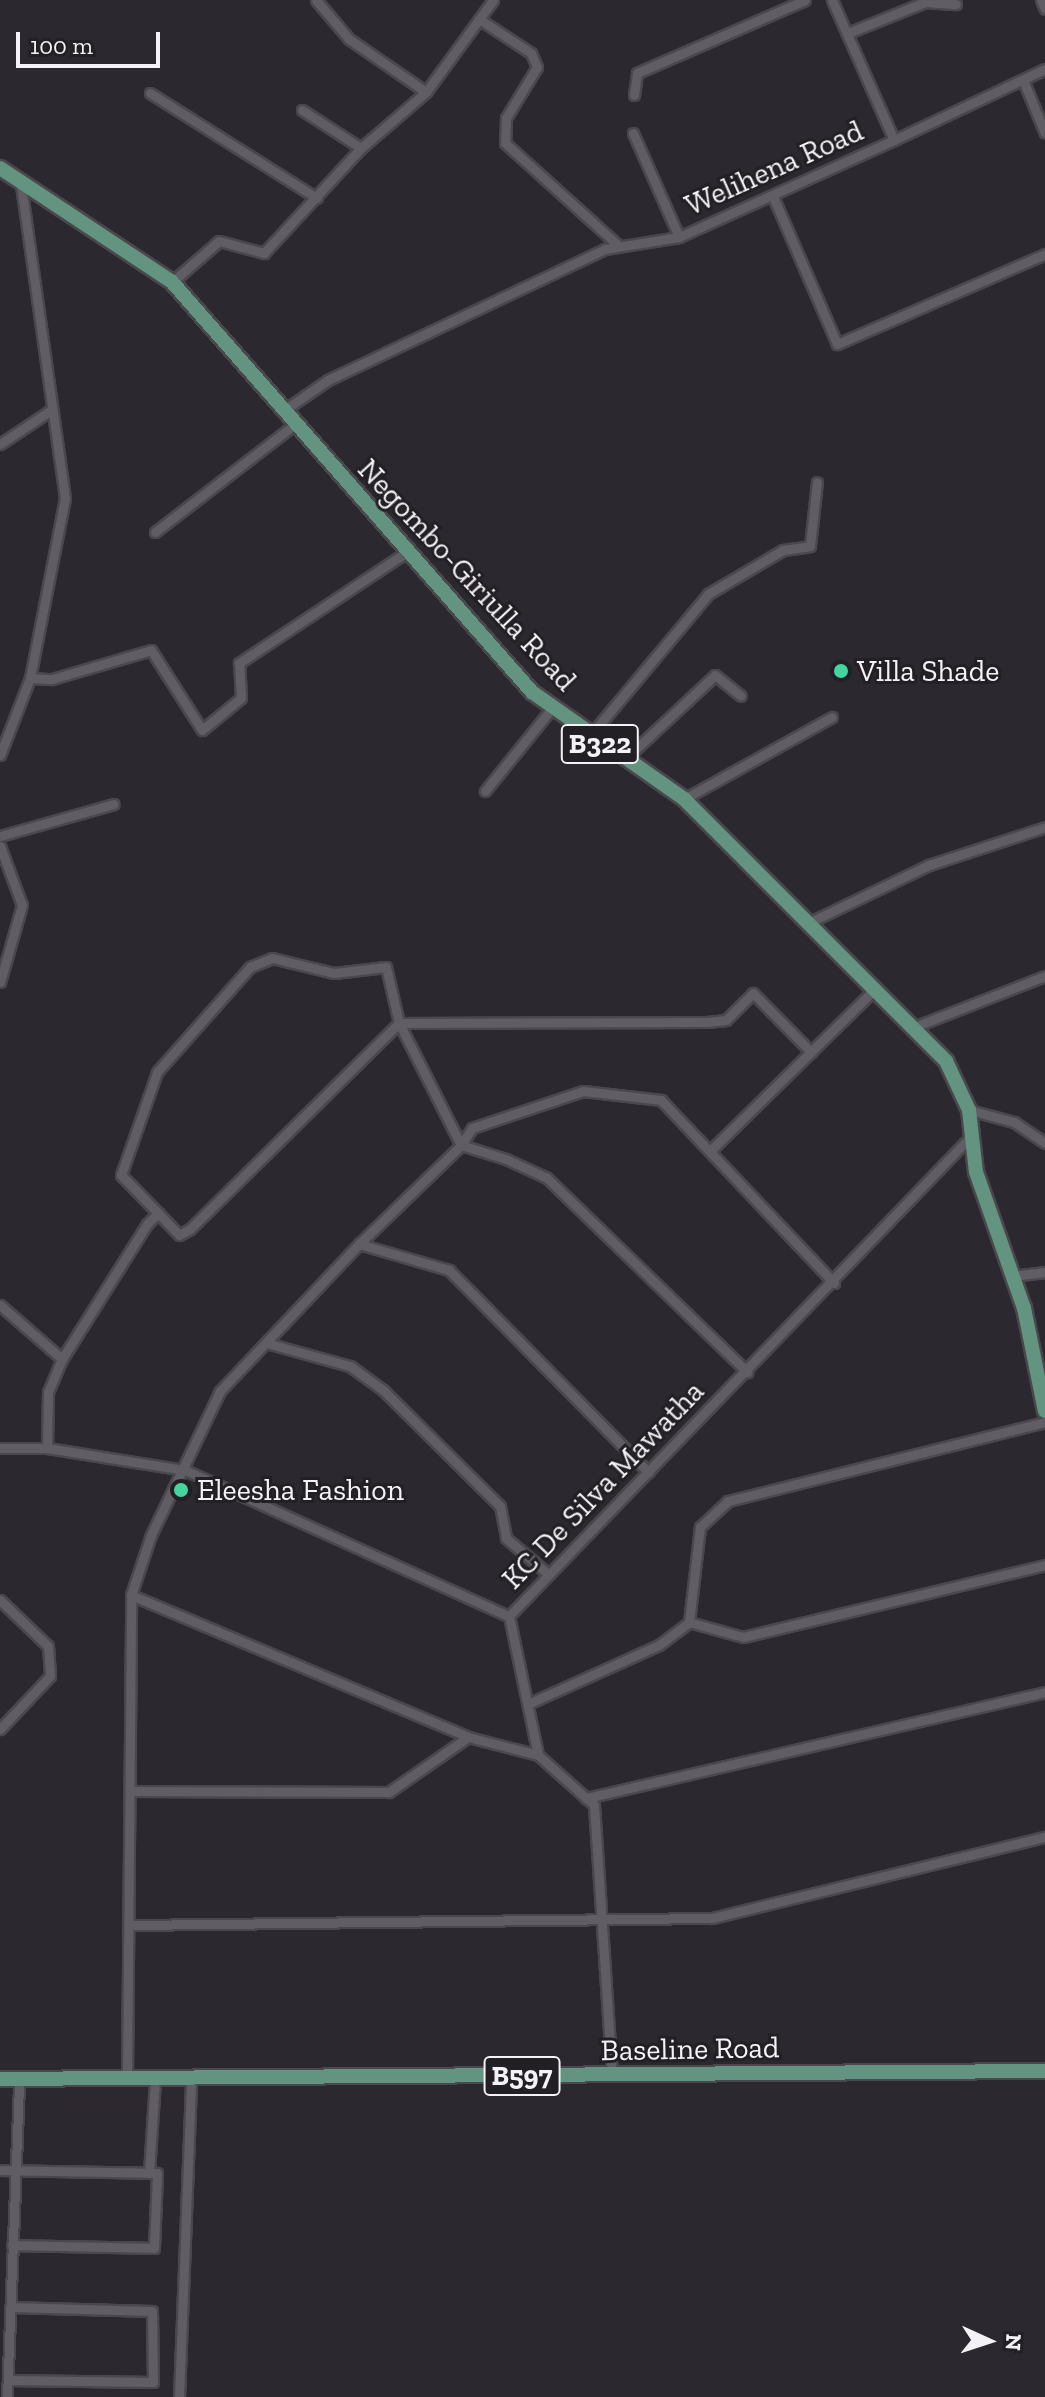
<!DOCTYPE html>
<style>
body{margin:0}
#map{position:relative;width:1045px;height:2397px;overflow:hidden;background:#2b292f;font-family:"Zilla Slab",serif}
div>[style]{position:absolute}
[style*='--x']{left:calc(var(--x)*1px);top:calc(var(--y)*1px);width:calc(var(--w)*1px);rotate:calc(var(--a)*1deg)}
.roads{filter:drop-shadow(2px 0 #4a484d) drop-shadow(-2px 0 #4a484d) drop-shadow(0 2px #4a484d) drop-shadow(0 -2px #4a484d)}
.minor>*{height:9px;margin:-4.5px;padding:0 4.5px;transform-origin:4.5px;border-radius:4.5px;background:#605d64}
.primary>*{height:14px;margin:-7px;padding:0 7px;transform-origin:7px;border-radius:7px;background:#629481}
.dots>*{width:22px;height:22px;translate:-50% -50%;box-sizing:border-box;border:4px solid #221f25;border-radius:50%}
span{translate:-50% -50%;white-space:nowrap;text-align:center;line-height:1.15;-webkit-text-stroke:6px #221f25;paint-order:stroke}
.shield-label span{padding:2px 6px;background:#221f25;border:2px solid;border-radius:6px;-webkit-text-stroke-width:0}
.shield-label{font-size:28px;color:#f4f2f6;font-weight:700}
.street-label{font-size:30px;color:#f4f2f6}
.poi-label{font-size:30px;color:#f4f2f6}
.left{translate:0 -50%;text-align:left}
.north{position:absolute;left:949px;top:2301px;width:80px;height:80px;-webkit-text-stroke:6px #221f25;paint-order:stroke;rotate:93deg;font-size:22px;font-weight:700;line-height:32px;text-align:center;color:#f4f2f6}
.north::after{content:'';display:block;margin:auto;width:28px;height:36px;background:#f4f2f6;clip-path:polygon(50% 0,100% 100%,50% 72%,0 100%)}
.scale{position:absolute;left:16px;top:32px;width:144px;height:36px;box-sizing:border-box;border:4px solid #f4f2f6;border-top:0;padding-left:10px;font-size:24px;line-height:28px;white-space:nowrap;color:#f4f2f6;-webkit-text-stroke:6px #221f25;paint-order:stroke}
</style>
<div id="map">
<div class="roads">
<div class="minor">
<i style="--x:316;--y:0;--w:51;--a:49.8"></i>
<i style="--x:349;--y:39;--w:93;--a:34.5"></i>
<i style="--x:1041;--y:0;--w:10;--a:66"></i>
<i style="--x:479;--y:19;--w:62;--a:33.2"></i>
<i style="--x:531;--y:53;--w:15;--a:67"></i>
<i style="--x:537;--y:67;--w:60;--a:121.3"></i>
<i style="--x:506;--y:118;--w:25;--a:92"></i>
<i style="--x:505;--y:143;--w:154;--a:42.1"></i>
<i style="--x:848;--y:33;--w:83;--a:-21.9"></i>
<i style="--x:925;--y:2;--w:31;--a:4"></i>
<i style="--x:1023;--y:80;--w:57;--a:67.5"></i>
<i style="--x:150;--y:93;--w:197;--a:32.2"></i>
<i style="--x:634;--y:95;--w:22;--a:-82"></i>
<i style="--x:637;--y:73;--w:183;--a:-23.5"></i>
<i style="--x:302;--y:110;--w:70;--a:32.8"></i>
<i style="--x:633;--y:133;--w:114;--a:66.1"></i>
<i style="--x:894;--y:140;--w:167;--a:-25.2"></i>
<i style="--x:774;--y:199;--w:158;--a:66.5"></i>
<i style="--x:837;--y:344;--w:227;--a:-23.4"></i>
<i style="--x:172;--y:282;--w:62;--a:-41.1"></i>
<i style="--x:219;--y:241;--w:47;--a:14.9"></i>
<i style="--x:264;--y:253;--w:143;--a:-47.3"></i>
<i style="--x:361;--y:148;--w:86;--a:-40.7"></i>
<i style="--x:426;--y:92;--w:114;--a:-53.9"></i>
<i style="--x:283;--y:411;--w:55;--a:-34.6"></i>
<i style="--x:328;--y:380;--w:306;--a:-25.3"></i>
<i style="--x:605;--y:249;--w:75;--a:-9.2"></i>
<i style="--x:679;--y:237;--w:236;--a:-24.3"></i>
<i style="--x:894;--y:140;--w:153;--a:-113.9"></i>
<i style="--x:0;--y:444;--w:61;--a:-33.7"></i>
<i style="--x:155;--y:532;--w:177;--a:-37.6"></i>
<i style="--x:30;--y:678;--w:22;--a:3"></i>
<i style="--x:52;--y:679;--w:103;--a:-16.3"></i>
<i style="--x:151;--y:650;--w:95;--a:57.5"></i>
<i style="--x:202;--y:730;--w:50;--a:-39.4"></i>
<i style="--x:241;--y:698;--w:35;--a:-93"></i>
<i style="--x:239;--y:663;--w:203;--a:-33.5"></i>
<i style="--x:589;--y:737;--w:186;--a:-50.2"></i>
<i style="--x:708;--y:594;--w:87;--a:-30.4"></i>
<i style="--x:783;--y:550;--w:27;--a:-8"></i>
<i style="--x:810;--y:546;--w:64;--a:-83.8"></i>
<i style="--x:0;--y:755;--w:83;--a:-68.7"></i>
<i style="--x:30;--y:678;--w:183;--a:-79"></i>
<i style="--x:65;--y:498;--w:317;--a:-98"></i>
<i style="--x:625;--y:759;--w:123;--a:-43"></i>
<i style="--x:715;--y:675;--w:33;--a:39"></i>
<i style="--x:485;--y:791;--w:107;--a:-51.1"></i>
<i style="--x:684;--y:799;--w:169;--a:-29"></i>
<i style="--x:0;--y:836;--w:118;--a:-15.7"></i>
<i style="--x:0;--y:846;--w:63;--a:69.6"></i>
<i style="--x:22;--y:905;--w:80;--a:105.9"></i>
<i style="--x:812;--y:921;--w:130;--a:-25.6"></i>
<i style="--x:929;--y:865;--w:122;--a:-18.1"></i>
<i style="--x:914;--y:1027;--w:141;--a:-21.3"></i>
<i style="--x:969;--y:1110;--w:47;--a:14.9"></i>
<i style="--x:1014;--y:1122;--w:37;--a:34"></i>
<i style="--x:461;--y:1145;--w:20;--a:-57"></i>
<i style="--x:472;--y:1128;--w:117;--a:-18.4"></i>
<i style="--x:583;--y:1091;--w:79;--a:6.6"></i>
<i style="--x:661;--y:1100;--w:252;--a:46.6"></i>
<i style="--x:710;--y:1151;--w:233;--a:-44.5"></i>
<i style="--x:158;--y:1213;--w:53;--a:-134.2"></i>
<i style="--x:121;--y:1175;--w:109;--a:-70.7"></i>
<i style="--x:157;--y:1072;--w:140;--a:-48.5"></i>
<i style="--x:250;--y:967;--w:24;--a:-22"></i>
<i style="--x:272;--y:958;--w:64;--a:13.6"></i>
<i style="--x:334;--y:973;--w:52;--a:-6.6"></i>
<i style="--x:386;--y:967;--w:57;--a:76.9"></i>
<i style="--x:399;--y:1023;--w:308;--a:-0.2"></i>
<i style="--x:707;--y:1022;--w:19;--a:-6"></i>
<i style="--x:726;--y:1020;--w:38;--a:-45"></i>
<i style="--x:753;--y:993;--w:83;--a:45.5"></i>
<i style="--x:359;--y:1244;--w:142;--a:-44.1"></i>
<i style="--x:461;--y:1145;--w:47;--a:17.3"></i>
<i style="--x:506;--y:1159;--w:45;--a:24.9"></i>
<i style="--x:547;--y:1178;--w:279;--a:44.1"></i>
<i style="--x:1013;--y:1276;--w:32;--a:-7"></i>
<i style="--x:0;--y:1305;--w:82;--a:41.1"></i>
<i style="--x:62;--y:1359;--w:36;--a:113"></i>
<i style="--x:48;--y:1392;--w:56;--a:91"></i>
<i style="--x:270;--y:1344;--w:83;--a:15.4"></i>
<i style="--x:350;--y:1366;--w:41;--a:36"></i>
<i style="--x:383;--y:1390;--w:165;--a:44.8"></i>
<i style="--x:500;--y:1506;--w:33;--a:79"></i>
<i style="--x:506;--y:1538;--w:55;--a:40.6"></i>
<i style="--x:62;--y:1359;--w:160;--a:-57.8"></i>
<i style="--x:147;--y:1224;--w:16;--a:-45"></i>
<i style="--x:158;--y:1213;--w:30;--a:46"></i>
<i style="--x:179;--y:1235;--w:13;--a:-29"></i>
<i style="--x:190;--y:1229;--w:293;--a:-44.6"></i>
<i style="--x:399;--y:1023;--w:137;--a:63.1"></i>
<i style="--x:0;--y:1448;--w:47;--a:0"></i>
<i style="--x:47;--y:1448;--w:140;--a:9.1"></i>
<i style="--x:185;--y:1470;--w:355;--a:24.3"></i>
<i style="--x:509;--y:1616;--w:668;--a:-46.09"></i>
<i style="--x:131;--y:1595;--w:366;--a:22.8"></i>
<i style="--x:468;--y:1737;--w:72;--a:14.4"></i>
<i style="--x:538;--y:1755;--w:75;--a:41.8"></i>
<i style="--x:594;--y:1805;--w:271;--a:86.2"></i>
<i style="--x:0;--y:1600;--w:66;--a:43.8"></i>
<i style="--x:48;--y:1646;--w:30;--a:86"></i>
<i style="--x:50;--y:1676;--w:73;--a:133.3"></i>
<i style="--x:509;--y:1616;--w:142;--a:78.2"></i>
<i style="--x:689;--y:1622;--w:56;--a:15.5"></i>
<i style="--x:743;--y:1637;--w:310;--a:-13.4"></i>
<i style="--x:530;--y:1703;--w:141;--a:-24.2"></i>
<i style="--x:659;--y:1645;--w:38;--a:-37"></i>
<i style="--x:689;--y:1622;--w:96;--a:-83.4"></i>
<i style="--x:700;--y:1527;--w:38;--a:-43"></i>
<i style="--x:728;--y:1501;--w:327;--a:-14"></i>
<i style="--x:130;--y:1791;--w:259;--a:0.2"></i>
<i style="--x:389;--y:1792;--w:96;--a:-34.8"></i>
<i style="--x:586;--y:1798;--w:471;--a:-13"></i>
<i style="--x:131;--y:1925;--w:581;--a:-0.69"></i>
<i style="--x:712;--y:1918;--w:343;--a:-13.7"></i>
<i style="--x:127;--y:2078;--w:483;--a:-89.5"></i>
<i style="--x:131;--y:1595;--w:63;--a:-71.6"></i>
<i style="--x:151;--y:1535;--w:160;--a:-64.4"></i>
<i style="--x:220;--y:1391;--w:202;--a:-46.6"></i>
<i style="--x:359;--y:1244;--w:94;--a:16.1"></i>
<i style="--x:449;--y:1270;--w:284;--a:45.4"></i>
<i style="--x:0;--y:2170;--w:157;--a:1.1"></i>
<i style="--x:157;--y:2173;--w:75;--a:92.3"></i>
<i style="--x:154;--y:2248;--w:142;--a:-178.8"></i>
<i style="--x:149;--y:2173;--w:94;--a:-86.3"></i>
<i style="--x:8;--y:2380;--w:145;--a:0.8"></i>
<i style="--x:153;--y:2382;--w:71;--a:-90.8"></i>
<i style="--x:152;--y:2311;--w:142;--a:-178.4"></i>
<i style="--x:7;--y:2397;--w:318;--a:-87.8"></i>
<i style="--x:179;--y:2397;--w:319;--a:-87.8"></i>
</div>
<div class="primary">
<i style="--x:0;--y:168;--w:206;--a:33.5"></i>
<i style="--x:172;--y:282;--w:546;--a:48.72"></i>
<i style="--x:532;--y:692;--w:186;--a:35.1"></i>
<i style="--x:684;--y:799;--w:371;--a:45"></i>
<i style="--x:946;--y:1061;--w:54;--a:64.9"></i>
<i style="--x:969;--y:1110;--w:62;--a:83.6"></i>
<i style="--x:976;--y:1172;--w:144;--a:70.6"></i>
<i style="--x:1024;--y:1308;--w:105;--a:78.5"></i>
<i style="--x:0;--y:2079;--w:1045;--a:-0.44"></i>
</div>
</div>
<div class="dots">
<i style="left:841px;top:671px;background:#46d49e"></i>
<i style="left:181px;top:1490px;background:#46d49e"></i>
</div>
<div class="shield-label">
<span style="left:600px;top:744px">B322</span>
<span style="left:522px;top:2076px">B597</span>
</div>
<div class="street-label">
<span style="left:774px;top:168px;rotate:-24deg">Welihena Road</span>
<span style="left:467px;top:575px;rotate:47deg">Negombo-Giriulla Road</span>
<span style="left:603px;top:1485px;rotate:-46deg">KC De Silva Mawatha</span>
<span style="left:690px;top:2049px;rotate:-1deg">Baseline Road</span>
</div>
<div class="poi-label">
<span class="left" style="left:857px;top:671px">Villa Shade</span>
<span class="left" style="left:197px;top:1490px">Eleesha Fashion</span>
</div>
<div class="north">N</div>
<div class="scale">100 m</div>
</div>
